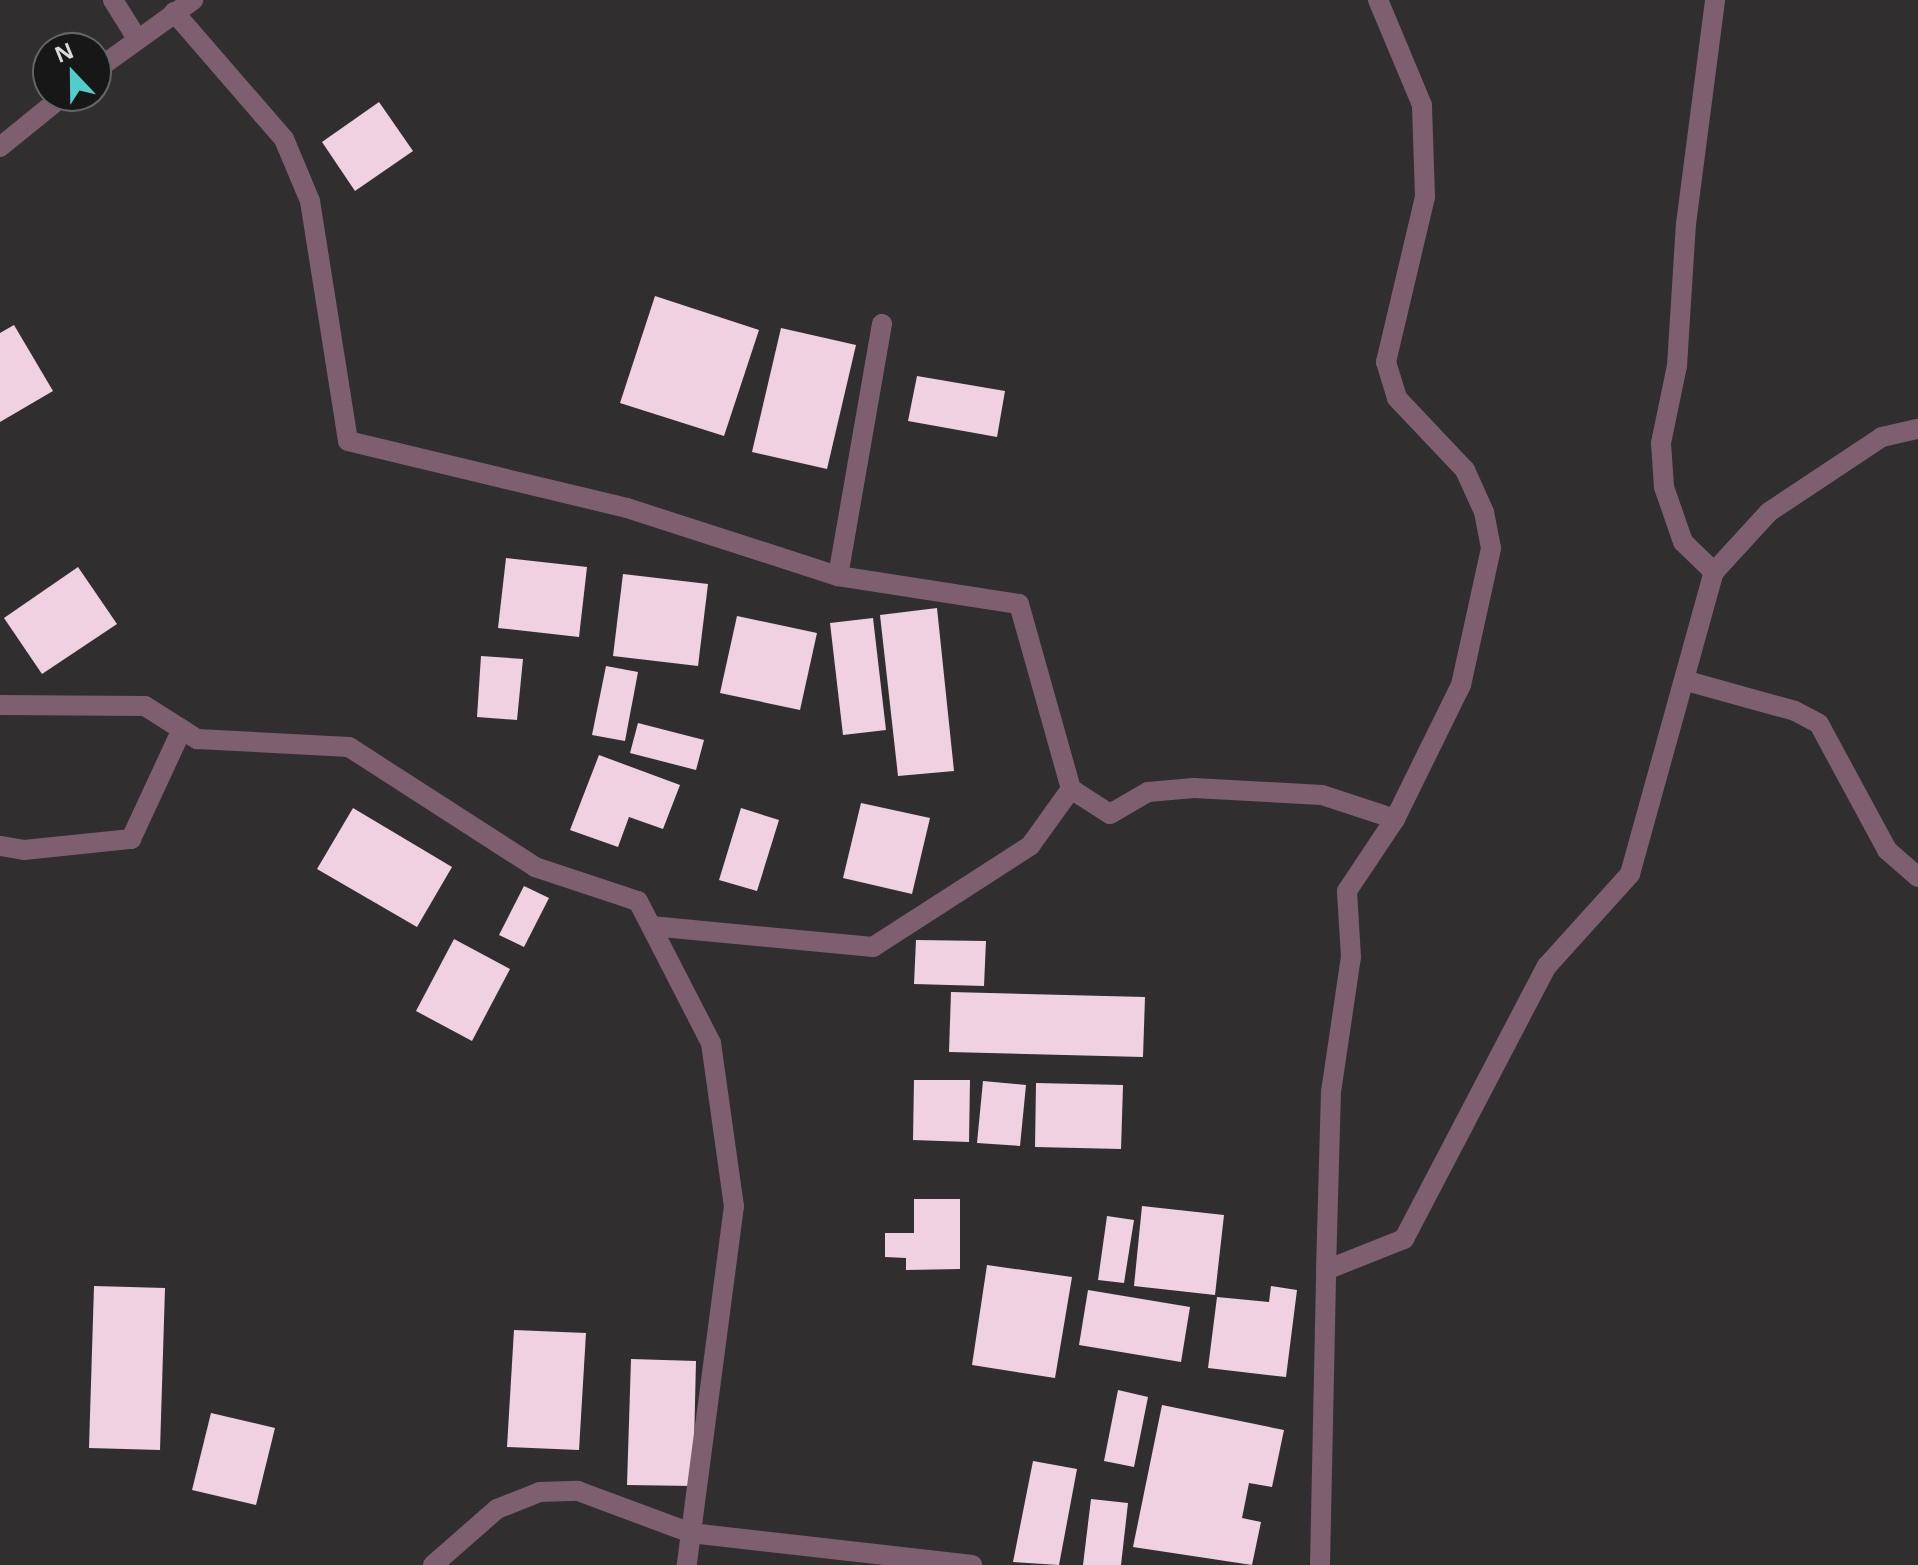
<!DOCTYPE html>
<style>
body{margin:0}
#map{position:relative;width:1918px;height:1565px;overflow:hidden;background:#312e30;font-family:"Noto Sans",sans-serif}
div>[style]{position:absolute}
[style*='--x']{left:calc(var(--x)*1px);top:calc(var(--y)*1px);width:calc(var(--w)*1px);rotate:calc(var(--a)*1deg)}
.building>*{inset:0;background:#f0d1e2}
.minor>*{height:20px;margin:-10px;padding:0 10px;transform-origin:10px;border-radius:10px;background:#7d5f70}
span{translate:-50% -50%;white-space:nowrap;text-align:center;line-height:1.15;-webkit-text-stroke:8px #181718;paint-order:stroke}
.north{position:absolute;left:32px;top:32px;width:80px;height:80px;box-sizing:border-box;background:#181718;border:2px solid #666566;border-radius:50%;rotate:338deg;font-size:22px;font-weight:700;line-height:32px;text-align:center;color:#dbd9da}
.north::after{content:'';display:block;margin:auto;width:28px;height:36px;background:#53cdcb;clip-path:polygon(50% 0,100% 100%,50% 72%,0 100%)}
</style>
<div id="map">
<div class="building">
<i style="clip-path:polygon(379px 102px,413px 151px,355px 191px,322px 142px)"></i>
<i style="clip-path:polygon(655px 296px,759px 330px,724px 436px,620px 403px)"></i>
<i style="clip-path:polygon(14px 325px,53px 391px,0 422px,0 333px)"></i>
<i style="clip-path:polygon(781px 328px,856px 345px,827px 469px,752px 452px)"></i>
<i style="clip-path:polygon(917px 376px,1005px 391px,997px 437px,908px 421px)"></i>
<i style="clip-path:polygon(506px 558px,587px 567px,579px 637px,498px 628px)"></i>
<i style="clip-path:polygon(78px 567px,117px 624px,42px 674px,4px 618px)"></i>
<i style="clip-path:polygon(623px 574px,708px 584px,698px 666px,613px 656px)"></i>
<i style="clip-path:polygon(937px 608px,954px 771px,898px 776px,880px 615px)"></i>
<i style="clip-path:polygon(737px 616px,817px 633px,800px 710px,720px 693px)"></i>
<i style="clip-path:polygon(873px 618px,886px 730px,843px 735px,830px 623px)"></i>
<i style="clip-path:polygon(481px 656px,523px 659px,517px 720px,477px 717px)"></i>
<i style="clip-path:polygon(606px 666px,638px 672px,625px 741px,592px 735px)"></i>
<i style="clip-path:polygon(638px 723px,704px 740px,696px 770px,630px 753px)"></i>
<i style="clip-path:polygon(599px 755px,680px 785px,663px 829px,629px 817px,618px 847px,570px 830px)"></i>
<i style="clip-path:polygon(861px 803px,930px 818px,912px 894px,843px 878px)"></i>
<i style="clip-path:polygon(353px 808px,452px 867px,417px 927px,317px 869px)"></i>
<i style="clip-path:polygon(741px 808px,779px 820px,757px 891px,719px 880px)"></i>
<i style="clip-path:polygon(524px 886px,549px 898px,524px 947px,499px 935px)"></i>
<i style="clip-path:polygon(454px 939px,510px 969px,472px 1041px,416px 1011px)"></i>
<i style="clip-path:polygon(916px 940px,986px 941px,984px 986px,914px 984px)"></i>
<i style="clip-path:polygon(951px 992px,1145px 997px,1143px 1057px,949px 1052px)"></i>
<i style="clip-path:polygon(914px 1080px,970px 1080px,969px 1142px,913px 1140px)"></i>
<i style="clip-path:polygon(983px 1081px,1026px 1085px,1020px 1146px,977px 1143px)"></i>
<i style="clip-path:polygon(1036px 1083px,1123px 1085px,1121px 1149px,1035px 1147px)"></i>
<i style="clip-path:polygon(914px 1199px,960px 1199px,960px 1269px,906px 1270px,906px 1258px,885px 1257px,885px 1233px,914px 1233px)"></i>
<i style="clip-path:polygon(1142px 1206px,1224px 1215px,1215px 1295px,1134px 1286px)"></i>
<i style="clip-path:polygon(1107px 1216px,1134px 1220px,1124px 1283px,1098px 1280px)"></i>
<i style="clip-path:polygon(987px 1265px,1072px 1277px,1055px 1378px,972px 1365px)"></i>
<i style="clip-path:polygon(94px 1286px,165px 1288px,160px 1450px,89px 1448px)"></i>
<i style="clip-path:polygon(1271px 1286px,1297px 1290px,1286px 1377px,1208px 1368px,1217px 1297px,1269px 1302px)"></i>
<i style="clip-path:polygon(1088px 1290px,1190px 1307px,1181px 1362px,1079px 1345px)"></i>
<i style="clip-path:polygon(514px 1330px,586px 1333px,579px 1450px,507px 1447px)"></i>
<i style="clip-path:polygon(631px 1359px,696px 1361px,693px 1486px,627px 1485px)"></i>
<i style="clip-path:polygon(1118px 1390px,1148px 1397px,1134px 1467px,1104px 1461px)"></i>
<i style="clip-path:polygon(1162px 1405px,1284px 1430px,1272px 1487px,1249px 1483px,1242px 1518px,1261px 1522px,1252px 1565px,1133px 1547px)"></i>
<i style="clip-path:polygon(211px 1413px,275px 1428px,256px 1505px,192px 1490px)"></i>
<i style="clip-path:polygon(1033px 1461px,1077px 1469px,1059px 1565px,1013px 1562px)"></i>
<i style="clip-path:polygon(1091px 1499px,1128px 1503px,1121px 1565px,1083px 1565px)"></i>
</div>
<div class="minor">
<i style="--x:113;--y:0;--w:44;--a:58.1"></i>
<i style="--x:174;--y:12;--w:168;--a:49.1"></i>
<i style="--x:284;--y:139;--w:67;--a:67.2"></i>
<i style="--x:310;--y:201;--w:243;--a:81"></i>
<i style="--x:348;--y:441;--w:287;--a:13.5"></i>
<i style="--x:627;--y:508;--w:222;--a:17.9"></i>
<i style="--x:838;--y:576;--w:183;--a:8.8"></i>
<i style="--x:1019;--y:604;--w:192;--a:74.3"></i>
<i style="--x:1071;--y:789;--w:46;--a:32.7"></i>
<i style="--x:1110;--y:814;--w:44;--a:-30.1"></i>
<i style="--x:1148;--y:792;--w:46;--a:-5"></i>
<i style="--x:1194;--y:788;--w:128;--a:3.1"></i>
<i style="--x:1322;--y:795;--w:77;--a:18.2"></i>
<i style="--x:96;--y:70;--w:120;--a:-35.8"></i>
<i style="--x:0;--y:147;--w:81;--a:-39"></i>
<i style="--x:1714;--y:572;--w:43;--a:-135.9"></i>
<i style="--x:1683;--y:542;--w:58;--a:-109.1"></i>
<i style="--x:1664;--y:487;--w:44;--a:-93.9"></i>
<i style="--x:1661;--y:443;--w:79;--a:-78.3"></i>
<i style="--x:1677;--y:366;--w:142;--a:-86.4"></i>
<i style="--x:1686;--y:224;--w:226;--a:-82.6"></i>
<i style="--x:838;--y:576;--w:256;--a:-80.1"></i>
<i style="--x:1687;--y:681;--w:112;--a:15.5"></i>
<i style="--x:1795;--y:711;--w:27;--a:28"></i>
<i style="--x:1819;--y:724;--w:143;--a:61.6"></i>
<i style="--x:1887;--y:850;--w:41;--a:41.1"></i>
<i style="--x:0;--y:705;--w:145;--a:0.4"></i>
<i style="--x:145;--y:706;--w:62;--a:32.4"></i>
<i style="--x:197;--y:739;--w:152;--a:3"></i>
<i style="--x:349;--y:747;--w:221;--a:32.8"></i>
<i style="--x:535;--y:867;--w:108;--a:18.3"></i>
<i style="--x:638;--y:901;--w:160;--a:62.8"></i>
<i style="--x:711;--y:1043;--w:165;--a:82"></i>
<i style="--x:734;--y:1206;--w:362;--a:97.5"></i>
<i style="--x:0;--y:846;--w:24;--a:9"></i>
<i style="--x:24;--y:850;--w:108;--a:-5.9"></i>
<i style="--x:131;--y:839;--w:121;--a:-65.1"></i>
<i style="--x:651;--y:926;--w:223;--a:5.4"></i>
<i style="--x:873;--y:947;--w:187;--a:-32.8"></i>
<i style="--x:1030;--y:846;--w:70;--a:-54.3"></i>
<i style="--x:1326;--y:1270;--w:178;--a:-88.4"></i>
<i style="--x:1331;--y:1092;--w:136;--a:-81.6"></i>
<i style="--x:1351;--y:957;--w:66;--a:-93.5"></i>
<i style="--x:1347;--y:891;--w:87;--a:-56.3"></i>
<i style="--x:1395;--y:819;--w:149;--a:-63.8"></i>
<i style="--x:1461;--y:685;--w:140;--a:-77.6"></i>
<i style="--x:1491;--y:548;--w:37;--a:-101"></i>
<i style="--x:1484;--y:512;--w:46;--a:-114.3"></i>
<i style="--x:1465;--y:470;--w:99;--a:-133.4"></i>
<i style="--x:1397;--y:398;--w:38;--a:-107"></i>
<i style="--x:1386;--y:362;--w:170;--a:-76.7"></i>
<i style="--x:1425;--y:197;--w:92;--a:-91.9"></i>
<i style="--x:1422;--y:105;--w:114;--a:-112.7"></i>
<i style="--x:433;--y:1565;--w:85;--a:-41.2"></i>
<i style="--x:497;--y:1509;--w:46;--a:-21.6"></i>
<i style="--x:540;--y:1492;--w:38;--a:-2"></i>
<i style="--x:578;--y:1491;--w:121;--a:20.4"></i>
<i style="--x:691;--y:1533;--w:283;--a:6.5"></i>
<i style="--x:1320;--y:1565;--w:295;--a:-88.8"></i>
<i style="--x:1326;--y:1270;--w:84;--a:-21.7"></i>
<i style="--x:1404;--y:1239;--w:308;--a:-62.4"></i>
<i style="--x:1547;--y:966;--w:124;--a:-47.9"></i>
<i style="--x:1630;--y:874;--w:313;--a:-74.5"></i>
<i style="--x:1714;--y:572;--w:81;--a:-47.5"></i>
<i style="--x:1769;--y:512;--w:136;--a:-33.6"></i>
<i style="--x:1882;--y:437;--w:37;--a:-13"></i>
</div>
<div class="north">N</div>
</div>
